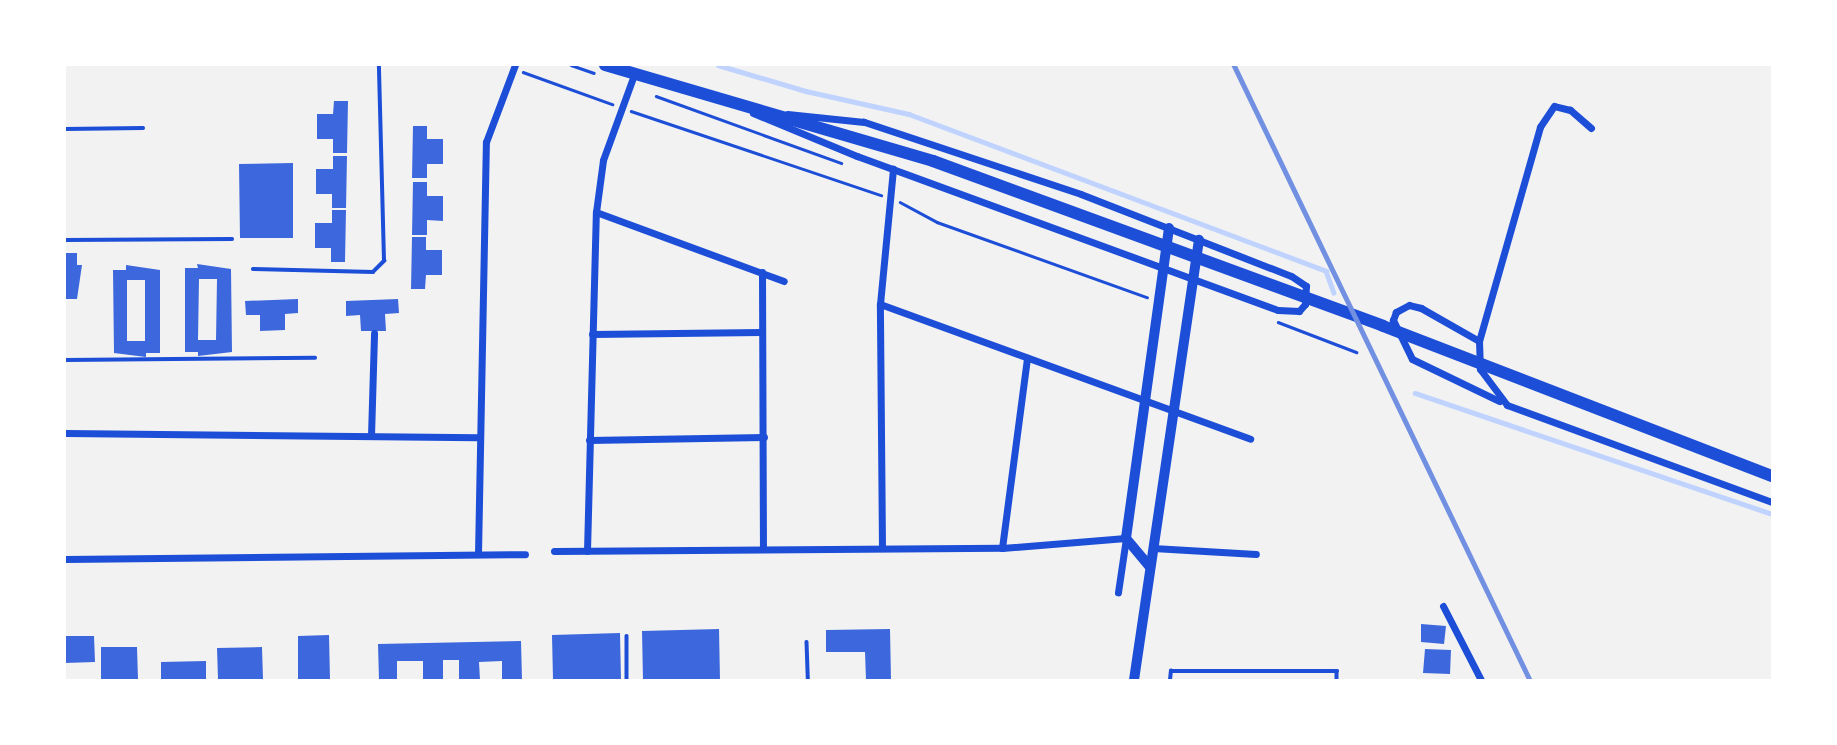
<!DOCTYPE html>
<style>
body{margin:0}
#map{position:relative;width:1837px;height:745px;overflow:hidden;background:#f2f2f2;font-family:Roboto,sans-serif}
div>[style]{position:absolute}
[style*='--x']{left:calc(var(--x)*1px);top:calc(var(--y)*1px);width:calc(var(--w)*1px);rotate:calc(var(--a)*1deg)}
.stream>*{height:4.5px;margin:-2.25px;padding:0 2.25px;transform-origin:2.25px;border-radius:2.25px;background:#bfd3fe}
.building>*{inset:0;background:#3d67dc}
.path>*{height:2.5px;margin:-1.25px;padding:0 1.25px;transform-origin:1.25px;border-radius:1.25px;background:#1d4ed8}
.service>*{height:3.5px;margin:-1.75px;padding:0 1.75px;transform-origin:1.75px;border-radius:1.75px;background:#1d4ed8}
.minor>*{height:7px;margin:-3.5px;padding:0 3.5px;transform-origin:3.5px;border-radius:3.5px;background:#1d4ed8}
.tertiary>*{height:10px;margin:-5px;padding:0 5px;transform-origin:5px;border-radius:5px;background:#1d4ed8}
.primary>*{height:12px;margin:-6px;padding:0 6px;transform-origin:6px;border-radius:6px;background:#1d4ed8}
.rail>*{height:4.5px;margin:-2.25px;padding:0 2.25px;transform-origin:2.25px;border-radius:2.25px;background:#7290e2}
span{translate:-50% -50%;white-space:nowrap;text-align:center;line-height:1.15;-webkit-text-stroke:6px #fff;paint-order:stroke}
.frame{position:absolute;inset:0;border:66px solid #fff;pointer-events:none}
</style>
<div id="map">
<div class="stream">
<i style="--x:718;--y:65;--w:92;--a:16.5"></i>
<i style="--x:806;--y:91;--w:106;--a:12.6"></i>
<i style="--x:909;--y:114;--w:446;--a:20.6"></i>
<i style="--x:1326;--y:271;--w:23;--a:70"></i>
<i style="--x:1415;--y:393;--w:377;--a:18.7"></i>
</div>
<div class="building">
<i style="clip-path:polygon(334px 101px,348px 101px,347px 153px,333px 153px,333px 139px,317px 139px,317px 114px,333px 114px)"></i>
<i style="clip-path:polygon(413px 126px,427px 126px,427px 139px,443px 139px,443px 164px,427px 164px,427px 178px,412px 178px)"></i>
<i style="clip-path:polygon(333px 156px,347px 156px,346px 208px,332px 208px,332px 194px,316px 194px,316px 169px,333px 169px)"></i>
<i style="clip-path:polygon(293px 163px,293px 238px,240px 238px,239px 164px)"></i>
<i style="clip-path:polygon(413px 182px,427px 182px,427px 196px,443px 196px,443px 221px,427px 220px,427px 235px,412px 235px)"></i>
<i style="clip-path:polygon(332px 210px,346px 210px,345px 262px,331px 262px,331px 248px,315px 248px,315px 223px,332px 223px)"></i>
<i style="clip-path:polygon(412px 237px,426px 237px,426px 250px,442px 250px,442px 275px,426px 275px,425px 289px,411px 289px)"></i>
<i style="clip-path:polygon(65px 253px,77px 253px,77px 265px,82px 265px,77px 299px,65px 299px)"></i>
<i style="clip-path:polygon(evenodd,197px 264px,231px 269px,232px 352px,198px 356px,198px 352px,185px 352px,185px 268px,198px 268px,197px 264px,199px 279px,217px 279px,216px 340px,198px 340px,199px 279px)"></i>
<i style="clip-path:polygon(evenodd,126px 265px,160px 270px,160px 353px,146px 353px,146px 357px,114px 353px,113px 270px,126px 270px,126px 265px,127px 280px,145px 280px,145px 341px,127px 341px,127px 280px)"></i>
<i style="clip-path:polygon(298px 299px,298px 313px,285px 314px,285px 330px,260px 331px,260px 315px,246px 315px,245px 301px)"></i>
<i style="clip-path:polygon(398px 299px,399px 313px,385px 314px,386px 331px,361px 331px,360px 315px,346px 316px,346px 301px)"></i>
<i style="clip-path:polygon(1421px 624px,1446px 626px,1444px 644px,1421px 642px)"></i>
<i style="clip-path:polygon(719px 629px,720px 680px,643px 680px,642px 631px)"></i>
<i style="clip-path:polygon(890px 629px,891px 680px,866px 680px,865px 652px,826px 652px,826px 630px)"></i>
<i style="clip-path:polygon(620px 633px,621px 680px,553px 680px,552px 635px)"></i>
<i style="clip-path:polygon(329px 635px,330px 680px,298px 680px,298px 636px)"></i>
<i style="clip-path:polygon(65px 636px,94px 636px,95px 662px,65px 663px)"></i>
<i style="clip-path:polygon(521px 641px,522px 680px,502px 680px,502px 661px,479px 662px,480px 680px,459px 680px,459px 660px,443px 660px,443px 680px,423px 680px,423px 661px,397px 661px,397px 680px,379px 680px,378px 644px)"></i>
<i style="clip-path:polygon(101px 647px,137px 647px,138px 680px,101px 680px)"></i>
<i style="clip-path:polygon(262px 647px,263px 680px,218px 680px,217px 648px)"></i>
<i style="clip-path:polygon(1425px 649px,1451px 650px,1450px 674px,1423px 673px)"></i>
<i style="clip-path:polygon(206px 661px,206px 680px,161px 680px,161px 662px)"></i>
</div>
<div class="path">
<i style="--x:571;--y:65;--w:24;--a:19"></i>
<i style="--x:523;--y:72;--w:95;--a:19.8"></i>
<i style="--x:656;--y:96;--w:197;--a:19.9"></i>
<i style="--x:631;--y:111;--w:264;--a:18.6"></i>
<i style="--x:900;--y:202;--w:42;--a:28.4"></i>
<i style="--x:937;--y:222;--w:223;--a:19.7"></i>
<i style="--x:1278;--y:322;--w:84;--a:21"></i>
</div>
<div class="service">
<i style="--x:65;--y:129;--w:78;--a:-0.7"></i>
<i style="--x:65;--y:240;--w:167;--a:-0.3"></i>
<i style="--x:253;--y:269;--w:120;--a:1.4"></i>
<i style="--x:373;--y:272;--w:16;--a:-45"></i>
<i style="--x:384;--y:261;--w:196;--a:-91.5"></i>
<i style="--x:65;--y:360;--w:250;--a:-0.5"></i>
<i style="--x:627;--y:636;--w:44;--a:90"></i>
<i style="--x:807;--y:642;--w:38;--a:88"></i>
<i style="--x:1170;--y:680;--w:9;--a:-84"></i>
<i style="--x:1171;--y:671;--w:166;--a:0"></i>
<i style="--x:1337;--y:671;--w:9;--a:90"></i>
</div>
<div class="minor">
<i style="--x:753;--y:113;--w:113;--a:22.5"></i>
<i style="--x:857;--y:156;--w:448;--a:20.1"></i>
<i style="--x:1278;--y:310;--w:21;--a:3"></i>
<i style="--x:1299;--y:311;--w:9;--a:-49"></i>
<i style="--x:1305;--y:304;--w:18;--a:-87"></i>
<i style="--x:1306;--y:286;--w:18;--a:-146"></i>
<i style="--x:1291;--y:276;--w:225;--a:-158.7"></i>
<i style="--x:1081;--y:194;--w:229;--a:-161.6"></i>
<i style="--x:864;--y:122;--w:77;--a:-174.1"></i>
<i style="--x:1591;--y:128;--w:28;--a:-139"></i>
<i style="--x:1570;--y:110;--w:16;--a:-166"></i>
<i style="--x:1554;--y:106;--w:25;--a:124"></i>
<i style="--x:1540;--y:127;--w:223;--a:105.9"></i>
<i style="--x:1479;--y:341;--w:28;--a:88"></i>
<i style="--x:1480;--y:369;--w:45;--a:53.1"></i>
<i style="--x:1507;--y:405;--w:282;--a:20.1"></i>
<i style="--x:596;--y:212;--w:200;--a:20.2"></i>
<i style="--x:762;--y:272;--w:277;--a:89.8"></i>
<i style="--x:880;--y:304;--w:394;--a:20"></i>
<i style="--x:592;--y:334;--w:169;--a:-0.7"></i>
<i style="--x:1479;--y:341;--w:67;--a:-150.4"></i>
<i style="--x:1421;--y:308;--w:12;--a:-166"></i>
<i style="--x:1409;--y:305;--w:15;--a:152"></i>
<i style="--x:1396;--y:312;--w:9;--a:111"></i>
<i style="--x:1393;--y:320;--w:43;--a:64"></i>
<i style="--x:1412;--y:359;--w:97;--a:25.8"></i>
<i style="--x:65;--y:433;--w:413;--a:0.6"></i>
<i style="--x:371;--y:436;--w:103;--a:-88.3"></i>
<i style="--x:589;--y:440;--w:175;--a:-1"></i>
<i style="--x:882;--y:548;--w:244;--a:-90.5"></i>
<i style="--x:880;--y:304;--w:136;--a:-84.5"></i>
<i style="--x:1002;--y:548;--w:192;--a:-82.5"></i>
<i style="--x:1153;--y:548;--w:103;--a:3.3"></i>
<i style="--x:554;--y:551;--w:448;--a:-0.4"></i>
<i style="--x:1002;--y:548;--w:124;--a:-4.6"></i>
<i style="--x:1126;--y:538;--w:55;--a:98.4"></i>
<i style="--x:587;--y:551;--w:339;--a:-88.5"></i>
<i style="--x:596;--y:212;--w:52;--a:-82.3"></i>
<i style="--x:603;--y:160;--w:90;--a:-70"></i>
<i style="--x:478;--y:554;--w:412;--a:-88.9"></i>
<i style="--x:486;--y:142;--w:82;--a:-69.4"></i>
<i style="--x:65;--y:559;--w:460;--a:-0.6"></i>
<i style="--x:1443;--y:606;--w:83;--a:62.8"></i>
</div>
<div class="tertiary">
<i style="--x:1150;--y:567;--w:38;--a:-130"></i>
<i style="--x:1126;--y:538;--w:313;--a:-82.1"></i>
<i style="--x:1134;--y:680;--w:445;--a:-81.6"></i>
</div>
<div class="primary">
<i style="--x:605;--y:65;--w:342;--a:16.3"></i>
<i style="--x:933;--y:161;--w:479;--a:20.1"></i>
<i style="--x:1383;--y:326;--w:417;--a:21.1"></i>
</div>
<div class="rail">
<i style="--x:1234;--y:65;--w:683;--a:64.3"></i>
</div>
<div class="frame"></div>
</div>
